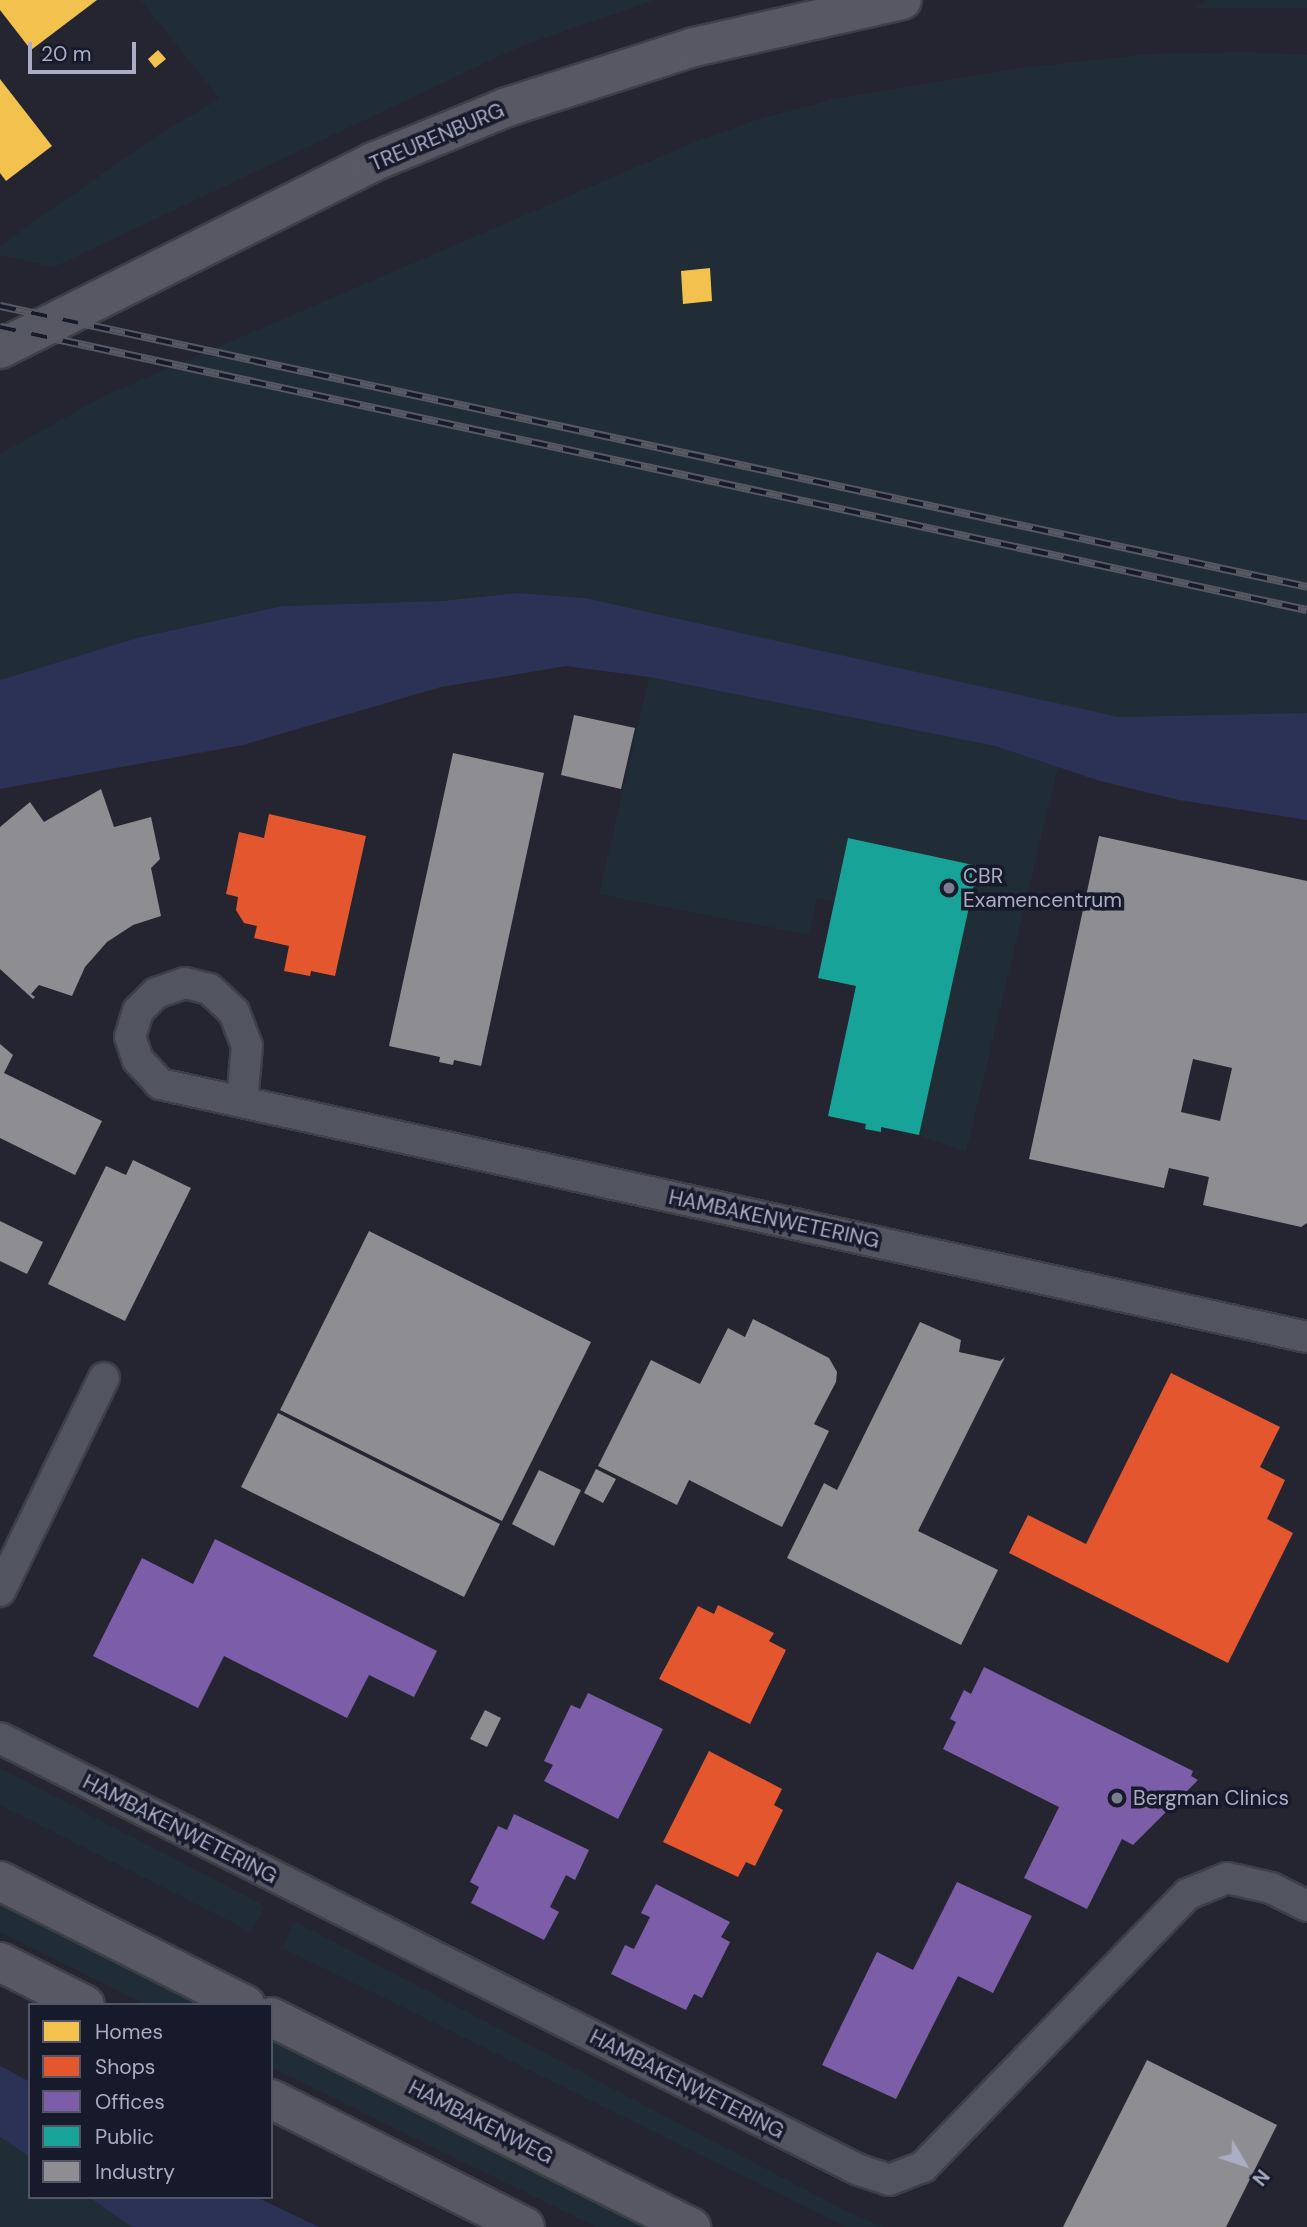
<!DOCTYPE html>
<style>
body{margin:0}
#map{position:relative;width:1307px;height:2227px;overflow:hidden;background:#242530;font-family:"DM Sans",sans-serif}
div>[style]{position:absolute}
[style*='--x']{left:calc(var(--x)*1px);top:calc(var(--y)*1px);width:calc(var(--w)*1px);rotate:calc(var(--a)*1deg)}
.green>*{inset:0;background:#202d36}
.water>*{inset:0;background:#2b3256}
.homes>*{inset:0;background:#f2c14e}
.shops>*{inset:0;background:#e4572e}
.offices>*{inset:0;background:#7b5ea7}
.public>*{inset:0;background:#17a398}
.industry>*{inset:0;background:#8d8d92}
.roads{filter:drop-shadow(2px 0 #3e3f48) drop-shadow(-2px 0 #3e3f48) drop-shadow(0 2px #3e3f48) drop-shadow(0 -2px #3e3f48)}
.street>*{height:30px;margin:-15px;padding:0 15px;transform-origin:15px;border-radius:15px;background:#525460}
.secondary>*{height:38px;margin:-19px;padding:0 19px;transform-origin:19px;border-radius:19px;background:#575864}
.rail>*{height:8px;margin-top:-4px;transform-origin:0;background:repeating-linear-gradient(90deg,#171a2b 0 16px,#565862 0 32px);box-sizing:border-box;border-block:2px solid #565862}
.dots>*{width:19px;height:19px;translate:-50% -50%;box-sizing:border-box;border:4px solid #171a2b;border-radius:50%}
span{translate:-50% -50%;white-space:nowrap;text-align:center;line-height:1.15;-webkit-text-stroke:7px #171a2b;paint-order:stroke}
.street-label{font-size:21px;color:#aaadc4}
.poi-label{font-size:21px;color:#aaadc4}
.left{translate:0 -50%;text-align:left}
.legend{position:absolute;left:28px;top:2003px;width:245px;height:196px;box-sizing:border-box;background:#171a2b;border:2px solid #525568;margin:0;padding:9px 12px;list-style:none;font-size:21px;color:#aaadc4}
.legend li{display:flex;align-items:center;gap:14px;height:35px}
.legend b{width:35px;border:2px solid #525568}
.north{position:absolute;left:1209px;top:2129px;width:70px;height:70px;-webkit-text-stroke:5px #171a2b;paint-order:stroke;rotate:129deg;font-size:19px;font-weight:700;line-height:28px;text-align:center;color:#aaadc4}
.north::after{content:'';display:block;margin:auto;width:24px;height:32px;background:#aaadc4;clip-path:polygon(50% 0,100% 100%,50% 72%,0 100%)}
.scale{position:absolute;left:28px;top:42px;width:108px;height:32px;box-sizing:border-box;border:4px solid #aaadc4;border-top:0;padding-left:9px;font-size:21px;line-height:24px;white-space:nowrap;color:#aaadc4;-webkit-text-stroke:5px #171a2b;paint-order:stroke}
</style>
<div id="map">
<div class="green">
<i style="clip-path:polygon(141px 0,654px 0,519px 47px,54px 267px,0 255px,0 246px,159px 134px,220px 99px)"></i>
<i style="clip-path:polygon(1207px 0,1307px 0,1307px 8px,1196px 8px)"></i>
<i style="clip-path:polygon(1245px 52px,1307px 55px,1307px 713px,1119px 717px,585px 598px,517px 593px,442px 601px,282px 606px,137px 638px,0 680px,0 454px,102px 397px,690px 144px,756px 120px,833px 99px,1020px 68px,1151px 54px)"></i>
<i style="clip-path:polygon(649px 677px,995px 746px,1058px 767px,966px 1152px,919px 1135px,977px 866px,848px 838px,834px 902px,817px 898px,809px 935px,599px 894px)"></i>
<i style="clip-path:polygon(0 1768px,265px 1906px,251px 1932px,0 1805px)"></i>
<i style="clip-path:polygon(0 1902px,206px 2005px,147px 2005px,0 1932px)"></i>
<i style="clip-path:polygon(294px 1921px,848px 2212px,883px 2227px,846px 2227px,283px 1948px)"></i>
<i style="clip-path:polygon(271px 2037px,653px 2227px,596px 2227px,402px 2132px,271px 2067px)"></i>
<i style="clip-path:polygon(0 2137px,30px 2157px,30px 2197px,89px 2197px,132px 2227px,0 2227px)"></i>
</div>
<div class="water">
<i style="clip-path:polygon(517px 593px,585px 598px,1119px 717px,1307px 713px,1307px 820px,1179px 800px,1100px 781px,995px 746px,649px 677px,566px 666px,441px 687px,243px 745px,0 789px,0 680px,137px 638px,282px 606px,442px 601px)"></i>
<i style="clip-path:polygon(0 2066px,30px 2082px,30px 2157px,0 2137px)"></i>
<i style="clip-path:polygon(89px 2197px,256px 2197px,319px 2227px,132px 2227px)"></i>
</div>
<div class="homes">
<i style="clip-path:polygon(0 0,97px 0,31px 50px,0 10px)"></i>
<i style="clip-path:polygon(158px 50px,166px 59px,155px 68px,148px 59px)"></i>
<i style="clip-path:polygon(0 79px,52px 146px,6px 181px,0 173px)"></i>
<i style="clip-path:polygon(710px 268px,712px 301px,683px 304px,681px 271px)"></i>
</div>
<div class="shops">
<i style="clip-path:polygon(269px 814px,366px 836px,335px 976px,311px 971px,310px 976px,284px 971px,289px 946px,254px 938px,257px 926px,244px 923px,236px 910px,238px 897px,226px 894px,239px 832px,264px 838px)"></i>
<i style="clip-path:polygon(1171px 1373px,1280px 1427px,1260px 1467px,1285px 1480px,1267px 1519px,1293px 1533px,1228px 1663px,1009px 1553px,1028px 1515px,1086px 1544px)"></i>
<i style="clip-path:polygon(718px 1605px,774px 1633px,769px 1641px,786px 1650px,750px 1724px,659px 1679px,698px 1606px,714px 1614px)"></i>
<i style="clip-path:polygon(709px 1751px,782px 1789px,774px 1805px,783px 1810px,755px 1866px,746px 1862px,738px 1877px,663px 1842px)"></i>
</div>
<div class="offices">
<i style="clip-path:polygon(215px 1539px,437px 1651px,414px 1697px,369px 1675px,347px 1718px,224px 1656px,198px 1708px,93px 1656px,142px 1558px,193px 1584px)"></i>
<i style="clip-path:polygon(984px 1667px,1193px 1771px,1191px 1776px,1198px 1780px,1133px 1845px,1122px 1839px,1087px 1909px,1024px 1878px,1059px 1807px,943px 1749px,956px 1722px,950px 1719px,964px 1690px,971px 1694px)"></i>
<i style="clip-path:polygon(588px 1693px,663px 1729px,618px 1819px,544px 1781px,553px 1765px,544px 1761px,571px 1705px,580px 1709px)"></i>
<i style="clip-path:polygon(514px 1814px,589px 1850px,575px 1880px,566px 1875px,550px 1907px,559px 1912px,544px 1940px,471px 1903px,479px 1887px,470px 1882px,498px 1826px,507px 1830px)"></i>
<i style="clip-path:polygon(957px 1882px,1032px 1916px,993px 1993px,958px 1976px,896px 2099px,822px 2065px,877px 1952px,913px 1970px)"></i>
<i style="clip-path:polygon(656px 1884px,730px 1922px,721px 1937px,730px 1942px,702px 1998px,694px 1994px,686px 2010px,611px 1974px,625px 1945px,634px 1949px,650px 1917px,641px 1913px)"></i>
</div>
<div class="public">
<i style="clip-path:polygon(848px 838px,978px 866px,919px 1135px,881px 1127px,881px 1132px,865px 1129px,866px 1124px,828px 1116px,856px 986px,818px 978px)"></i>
</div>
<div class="industry">
<i style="clip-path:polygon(574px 715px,635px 728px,621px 789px,561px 775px)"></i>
<i style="clip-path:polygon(453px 753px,544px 773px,481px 1066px,454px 1060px,453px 1065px,439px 1062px,440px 1057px,389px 1046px)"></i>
<i style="clip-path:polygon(101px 789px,114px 827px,151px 817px,160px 859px,151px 868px,161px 916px,133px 925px,107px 942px,85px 967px,72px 996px,39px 985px,31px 994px,35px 997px,33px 999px,0 969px,0 827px,30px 802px,44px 822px)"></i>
<i style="clip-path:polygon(evenodd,1099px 836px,1307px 881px,1307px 1223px,1301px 1227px,1203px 1205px,1209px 1177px,1169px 1168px,1164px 1188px,1029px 1159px,1099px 836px,1193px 1059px,1232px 1068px,1220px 1121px,1181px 1112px,1193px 1059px)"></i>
<i style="clip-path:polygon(0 1044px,13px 1055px,4px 1073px,102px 1121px,75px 1175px,0 1138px)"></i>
<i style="clip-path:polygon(133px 1160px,191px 1188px,125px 1321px,48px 1284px,106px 1166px,126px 1175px)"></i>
<i style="clip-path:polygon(0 1221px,43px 1242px,27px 1274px,0 1261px)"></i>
<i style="clip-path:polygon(369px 1231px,591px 1342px,502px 1521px,280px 1410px)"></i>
<i style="clip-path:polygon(753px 1319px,829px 1358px,837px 1372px,836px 1382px,814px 1424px,829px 1431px,782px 1527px,689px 1480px,677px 1505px,598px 1466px,651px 1360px,700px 1384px,728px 1328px,745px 1337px)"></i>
<i style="clip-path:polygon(920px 1322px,961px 1340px,959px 1352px,1000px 1361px,1005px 1357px,918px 1531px,998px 1570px,961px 1645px,787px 1558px,824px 1483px,837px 1490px)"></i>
<i style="clip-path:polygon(278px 1413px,500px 1524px,464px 1597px,241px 1487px)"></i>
<i style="clip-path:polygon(596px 1469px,616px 1479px,603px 1503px,584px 1493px)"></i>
<i style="clip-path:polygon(539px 1470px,581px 1490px,554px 1546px,512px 1524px)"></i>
<i style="clip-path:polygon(485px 1710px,501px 1718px,487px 1747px,470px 1739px)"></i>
<i style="clip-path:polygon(1147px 2060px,1277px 2125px,1226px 2227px,1063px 2227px)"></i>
</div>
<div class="roads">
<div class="street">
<i style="--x:242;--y:1101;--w:55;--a:-84.8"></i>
<i style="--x:247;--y:1046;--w:36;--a:-111"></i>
<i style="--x:234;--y:1012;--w:34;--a:-137"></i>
<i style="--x:209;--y:989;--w:25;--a:-166"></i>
<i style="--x:185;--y:983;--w:31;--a:161"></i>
<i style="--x:156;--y:993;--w:25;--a:135"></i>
<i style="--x:138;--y:1011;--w:27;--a:107"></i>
<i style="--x:130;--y:1037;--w:24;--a:71"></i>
<i style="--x:138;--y:1060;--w:33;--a:47"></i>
<i style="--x:160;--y:1084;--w:1175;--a:12.44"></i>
<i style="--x:0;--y:1591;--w:237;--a:-64"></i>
<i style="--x:0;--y:1738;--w:962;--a:26.7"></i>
<i style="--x:859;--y:2170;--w:32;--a:18"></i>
<i style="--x:889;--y:2180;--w:36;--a:-21"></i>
<i style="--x:923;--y:2167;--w:380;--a:-45.9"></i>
<i style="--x:1188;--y:1894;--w:42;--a:-22.3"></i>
<i style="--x:1227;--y:1878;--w:45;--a:12.8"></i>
<i style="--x:1271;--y:1888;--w:40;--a:26.6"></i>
</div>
<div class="secondary">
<i style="--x:0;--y:349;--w:417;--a:-26.6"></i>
<i style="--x:373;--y:162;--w:145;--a:-22.3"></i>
<i style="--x:507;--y:107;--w:196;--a:-17.8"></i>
<i style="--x:694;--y:47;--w:213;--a:-12.7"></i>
<i style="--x:0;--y:1881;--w:275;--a:26.8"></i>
<i style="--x:0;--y:1962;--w:95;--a:26.8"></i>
<i style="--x:271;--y:2017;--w:470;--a:26.6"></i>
<i style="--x:271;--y:2099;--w:284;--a:26.7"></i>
</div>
</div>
<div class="rail">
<i style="--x:0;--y:306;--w:1337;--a:12.13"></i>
<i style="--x:0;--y:327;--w:1337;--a:12.22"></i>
</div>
<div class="dots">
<i style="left:949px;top:888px;background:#7b7d90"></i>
<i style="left:1117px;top:1798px;background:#7b7d90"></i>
</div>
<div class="street-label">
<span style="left:437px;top:137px;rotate:-23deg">TREURENBURG</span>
<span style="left:774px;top:1219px;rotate:12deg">HAMBAKENWETERING</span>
<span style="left:180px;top:1829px;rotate:27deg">HAMBAKENWETERING</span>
<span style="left:687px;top:2084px;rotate:27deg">HAMBAKENWETERING</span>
<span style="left:481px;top:2122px;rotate:27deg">HAMBAKENWEG</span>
</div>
<div class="poi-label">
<span class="left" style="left:963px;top:888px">CBR<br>Examencentrum</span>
<span class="left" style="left:1133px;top:1798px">Bergman Clinics</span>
</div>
<ul class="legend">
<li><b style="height:19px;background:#f2c14e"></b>Homes</li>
<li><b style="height:19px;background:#e4572e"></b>Shops</li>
<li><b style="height:19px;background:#7b5ea7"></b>Offices</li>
<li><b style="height:19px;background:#17a398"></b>Public</li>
<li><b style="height:19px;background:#8d8d92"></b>Industry</li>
</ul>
<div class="north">N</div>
<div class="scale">20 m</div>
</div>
